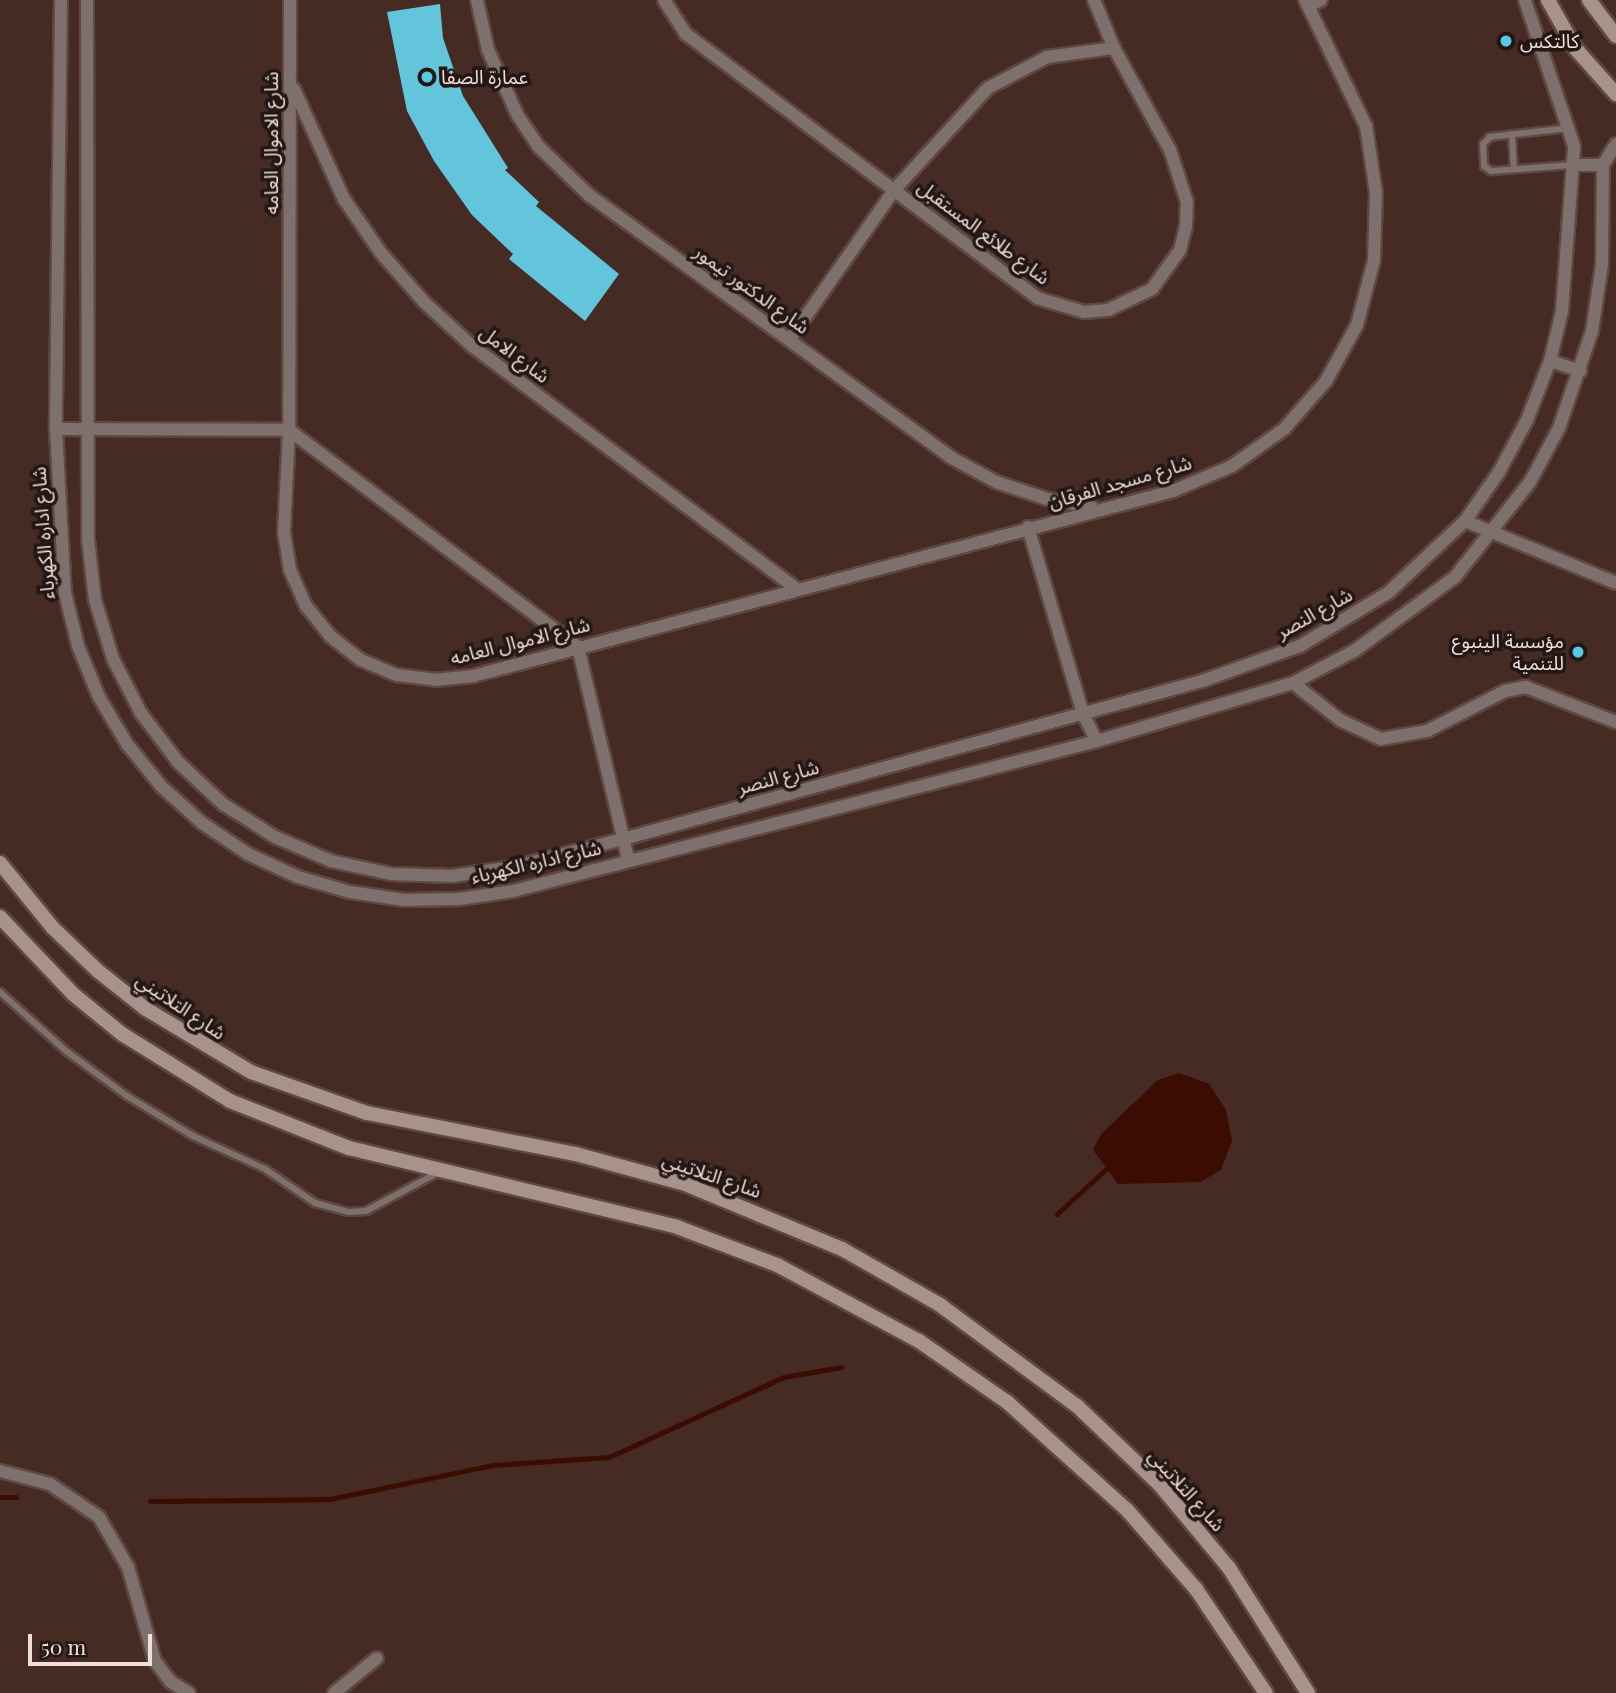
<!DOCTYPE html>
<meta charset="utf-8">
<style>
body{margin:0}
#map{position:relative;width:1616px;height:1693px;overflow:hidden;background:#452b24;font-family:"Playfair Display","Noto Sans Arabic",serif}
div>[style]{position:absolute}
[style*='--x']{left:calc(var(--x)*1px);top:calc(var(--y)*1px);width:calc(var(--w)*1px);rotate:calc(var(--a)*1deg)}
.water>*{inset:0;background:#3b0c01}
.stream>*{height:5px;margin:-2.5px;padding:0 2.5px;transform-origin:2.5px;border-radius:2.5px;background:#3b0c01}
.building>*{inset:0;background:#62c5db}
.roads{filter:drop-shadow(2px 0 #604841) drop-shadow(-2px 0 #604841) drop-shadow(0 2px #604841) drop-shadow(0 -2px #604841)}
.lane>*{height:6px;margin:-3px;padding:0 3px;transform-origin:3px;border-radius:3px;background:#7e706c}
.street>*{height:12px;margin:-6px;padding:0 6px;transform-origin:6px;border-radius:6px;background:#7e706c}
.secondary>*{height:14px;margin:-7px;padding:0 7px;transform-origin:7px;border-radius:7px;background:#a8928c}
.dots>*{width:19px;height:19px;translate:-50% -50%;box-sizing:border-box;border:4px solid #231714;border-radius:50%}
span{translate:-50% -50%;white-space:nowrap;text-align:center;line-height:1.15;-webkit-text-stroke:7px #231714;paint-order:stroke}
.poi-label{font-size:19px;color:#f0dfda}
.left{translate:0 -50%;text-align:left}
.right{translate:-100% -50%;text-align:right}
.street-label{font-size:19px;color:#f0dfda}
.scale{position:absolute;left:28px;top:1634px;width:124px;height:32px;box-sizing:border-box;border:4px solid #f0dfda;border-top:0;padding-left:9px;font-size:21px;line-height:24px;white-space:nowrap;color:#f0dfda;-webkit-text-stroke:5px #231714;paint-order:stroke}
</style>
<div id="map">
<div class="water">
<i style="clip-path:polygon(1179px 1073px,1209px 1084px,1226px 1110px,1232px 1141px,1221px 1170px,1200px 1182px,1118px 1184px,1093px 1150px,1101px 1134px,1158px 1080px)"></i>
</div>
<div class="stream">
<i style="--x:1057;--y:1214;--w:68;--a:-42.6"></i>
<i style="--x:0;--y:1497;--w:16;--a:0"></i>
<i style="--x:150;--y:1501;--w:180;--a:-0.6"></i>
<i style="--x:330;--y:1499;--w:167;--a:-11.8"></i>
<i style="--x:493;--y:1465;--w:116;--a:-3.9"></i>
<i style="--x:609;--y:1457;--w:192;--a:-24.6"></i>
<i style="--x:784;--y:1377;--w:58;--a:-10"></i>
</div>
<div class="building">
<i style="clip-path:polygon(440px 4px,443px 38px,463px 96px,508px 168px,505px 170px,539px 202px,536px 206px,619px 274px,585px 321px,509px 259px,513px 254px,472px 215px,434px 161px,407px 111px,387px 12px)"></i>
</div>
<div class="roads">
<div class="lane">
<i style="--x:1569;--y:128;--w:80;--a:173.5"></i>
<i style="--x:1490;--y:137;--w:10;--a:135"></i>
<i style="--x:1483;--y:144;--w:22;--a:87"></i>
<i style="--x:1484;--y:166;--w:9;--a:36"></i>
<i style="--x:1491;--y:171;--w:81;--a:-4.2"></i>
<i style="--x:1512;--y:134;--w:35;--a:87"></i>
<i style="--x:0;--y:992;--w:89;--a:41.8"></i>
<i style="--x:66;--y:1051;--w:76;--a:36.4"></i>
<i style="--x:127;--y:1096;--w:77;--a:31.2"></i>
<i style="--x:193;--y:1136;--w:79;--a:24.6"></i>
<i style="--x:265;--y:1169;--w:60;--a:34.2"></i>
<i style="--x:315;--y:1203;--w:35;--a:15"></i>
<i style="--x:349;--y:1212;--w:17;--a:-3"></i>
<i style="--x:366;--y:1211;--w:85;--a:-28.1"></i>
</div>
<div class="street">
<i style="--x:61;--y:0;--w:429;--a:90.7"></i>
<i style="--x:56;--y:429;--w:164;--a:86.9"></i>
<i style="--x:65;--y:593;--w:55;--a:76.2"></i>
<i style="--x:78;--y:646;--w:55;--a:67.6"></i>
<i style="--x:99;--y:697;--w:55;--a:59.2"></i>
<i style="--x:127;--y:744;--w:55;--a:50.9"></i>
<i style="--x:162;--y:787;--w:54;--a:42"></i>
<i style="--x:202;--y:823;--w:55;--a:34"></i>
<i style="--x:248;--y:854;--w:55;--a:24.7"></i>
<i style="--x:298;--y:877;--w:54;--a:16.1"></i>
<i style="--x:350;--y:892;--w:55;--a:8.4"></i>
<i style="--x:404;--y:900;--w:55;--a:-1"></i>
<i style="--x:459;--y:899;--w:55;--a:-8.4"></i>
<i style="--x:513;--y:891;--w:603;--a:-14.4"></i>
<i style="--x:1097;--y:741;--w:204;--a:-16.5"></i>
<i style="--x:1293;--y:683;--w:69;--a:-27.7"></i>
<i style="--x:1354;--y:651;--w:125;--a:-36.2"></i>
<i style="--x:1455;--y:577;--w:121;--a:-51.7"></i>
<i style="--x:1530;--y:482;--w:61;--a:-61.8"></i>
<i style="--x:1559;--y:428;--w:102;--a:-71.2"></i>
<i style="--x:1592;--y:331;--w:67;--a:-81.4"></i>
<i style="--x:1602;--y:265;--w:100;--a:-89.4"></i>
<i style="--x:1603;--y:165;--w:25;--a:-58"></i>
<i style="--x:87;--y:0;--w:539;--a:89.89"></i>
<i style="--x:88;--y:539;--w:61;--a:83.5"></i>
<i style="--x:95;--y:600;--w:62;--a:73"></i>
<i style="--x:113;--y:659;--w:61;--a:62.6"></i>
<i style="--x:141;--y:713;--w:61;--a:52.9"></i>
<i style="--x:178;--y:762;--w:62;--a:43"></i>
<i style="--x:223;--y:804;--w:62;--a:32.4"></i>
<i style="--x:275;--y:837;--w:61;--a:23.2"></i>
<i style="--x:331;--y:861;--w:61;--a:12.2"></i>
<i style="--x:391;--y:874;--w:61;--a:1.9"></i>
<i style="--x:452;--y:876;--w:62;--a:-8.4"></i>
<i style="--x:513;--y:867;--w:114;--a:-14.3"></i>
<i style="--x:623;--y:839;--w:600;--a:-15.26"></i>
<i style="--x:1202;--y:681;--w:104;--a:-19.7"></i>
<i style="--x:1300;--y:646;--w:104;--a:-31.2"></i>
<i style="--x:1389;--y:592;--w:104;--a:-43.1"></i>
<i style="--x:1465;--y:521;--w:60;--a:-55.2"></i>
<i style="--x:1499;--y:472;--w:59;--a:-61.7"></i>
<i style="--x:1527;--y:420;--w:63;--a:-68.7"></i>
<i style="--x:1550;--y:361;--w:51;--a:-76.5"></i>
<i style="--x:1562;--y:311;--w:165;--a:-85.8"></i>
<i style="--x:1574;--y:146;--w:154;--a:-108.6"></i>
<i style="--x:290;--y:0;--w:430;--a:90.1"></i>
<i style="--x:289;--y:430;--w:102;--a:92.8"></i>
<i style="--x:284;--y:532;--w:38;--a:81"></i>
<i style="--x:290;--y:570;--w:39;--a:66"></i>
<i style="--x:306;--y:606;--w:38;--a:51"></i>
<i style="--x:330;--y:636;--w:39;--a:38"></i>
<i style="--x:361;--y:660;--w:39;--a:23"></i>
<i style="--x:397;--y:675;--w:38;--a:7"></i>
<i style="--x:435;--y:680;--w:38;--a:-6"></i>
<i style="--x:473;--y:676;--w:724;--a:-14.8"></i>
<i style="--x:1173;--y:491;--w:64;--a:-23"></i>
<i style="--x:1232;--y:466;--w:64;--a:-35.4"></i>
<i style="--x:1284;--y:429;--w:64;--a:-48.8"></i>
<i style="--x:1326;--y:381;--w:64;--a:-61"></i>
<i style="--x:1357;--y:325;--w:67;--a:-75.3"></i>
<i style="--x:1374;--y:260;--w:67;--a:-88.3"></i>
<i style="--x:1376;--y:193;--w:68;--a:-98.5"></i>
<i style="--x:1366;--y:126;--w:140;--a:-115.8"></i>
<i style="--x:477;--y:0;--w:51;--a:77.6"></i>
<i style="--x:488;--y:50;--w:72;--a:65.6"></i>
<i style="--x:518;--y:116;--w:36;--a:56"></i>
<i style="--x:538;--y:146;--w:72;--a:43.9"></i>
<i style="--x:590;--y:196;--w:445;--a:35.9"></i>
<i style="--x:950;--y:457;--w:52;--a:28.5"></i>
<i style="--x:996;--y:482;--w:54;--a:18.4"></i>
<i style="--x:1047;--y:499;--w:46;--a:10.1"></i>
<i style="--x:664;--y:0;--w:40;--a:57.1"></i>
<i style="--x:686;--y:34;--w:439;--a:36.9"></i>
<i style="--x:1037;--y:298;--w:49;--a:16.6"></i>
<i style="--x:1084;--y:312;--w:24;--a:-5"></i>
<i style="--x:1108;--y:310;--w:49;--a:-25.5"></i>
<i style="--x:1152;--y:289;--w:48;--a:-54.3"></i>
<i style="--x:1180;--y:250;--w:25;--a:-76"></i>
<i style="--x:1186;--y:226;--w:24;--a:-88"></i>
<i style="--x:1187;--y:202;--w:55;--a:-108.1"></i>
<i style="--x:1170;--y:150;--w:116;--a:-118.8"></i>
<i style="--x:1114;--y:48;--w:52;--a:-112.6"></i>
<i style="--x:1308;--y:6;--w:14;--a:-25"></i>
<i style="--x:294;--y:89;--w:121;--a:65.6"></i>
<i style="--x:344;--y:199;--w:65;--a:55.6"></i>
<i style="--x:381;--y:253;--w:65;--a:48.7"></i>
<i style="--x:424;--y:302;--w:65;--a:42.5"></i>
<i style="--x:472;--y:346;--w:404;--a:36.8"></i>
<i style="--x:1575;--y:165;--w:28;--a:0"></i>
<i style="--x:790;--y:339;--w:183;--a:-55"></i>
<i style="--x:895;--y:189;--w:137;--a:-47.4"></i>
<i style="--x:988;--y:88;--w:67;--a:-27.7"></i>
<i style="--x:1047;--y:57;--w:68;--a:-7.7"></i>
<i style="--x:1550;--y:361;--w:32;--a:18"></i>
<i style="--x:56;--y:429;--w:233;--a:0.2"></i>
<i style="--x:289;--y:430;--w:361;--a:36.9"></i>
<i style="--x:578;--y:647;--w:218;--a:76.7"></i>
<i style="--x:1465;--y:521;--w:163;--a:22.3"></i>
<i style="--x:1028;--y:527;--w:195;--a:73.6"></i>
<i style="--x:1083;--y:714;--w:30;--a:63"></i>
<i style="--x:1293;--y:683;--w:60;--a:38.2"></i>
<i style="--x:1340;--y:720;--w:45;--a:24.9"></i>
<i style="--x:1381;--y:739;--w:47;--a:-9.9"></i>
<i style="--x:1427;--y:731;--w:88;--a:-27.1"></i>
<i style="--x:1505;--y:691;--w:21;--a:-11"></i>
<i style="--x:1526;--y:687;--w:97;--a:21.3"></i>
<i style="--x:0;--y:1471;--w:52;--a:14.6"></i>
<i style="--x:50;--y:1484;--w:59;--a:34"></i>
<i style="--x:99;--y:1517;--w:58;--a:59.9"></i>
<i style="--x:128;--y:1567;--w:98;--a:74"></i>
<i style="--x:155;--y:1661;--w:26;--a:53"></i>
<i style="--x:171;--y:1682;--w:21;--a:31"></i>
<i style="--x:334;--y:1693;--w:55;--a:-39.1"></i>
</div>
<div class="secondary">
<i style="--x:1548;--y:0;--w:55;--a:60.6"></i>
<i style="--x:1575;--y:48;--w:62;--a:48.3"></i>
<i style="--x:1589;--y:0;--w:45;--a:53.1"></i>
<i style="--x:0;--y:863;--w:84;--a:50.8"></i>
<i style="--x:53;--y:928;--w:62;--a:43.7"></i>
<i style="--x:98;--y:971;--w:61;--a:38.4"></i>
<i style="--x:146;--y:1009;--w:122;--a:31"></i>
<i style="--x:251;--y:1072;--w:123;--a:19.5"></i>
<i style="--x:367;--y:1113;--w:213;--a:11.1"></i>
<i style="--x:576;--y:1154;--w:113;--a:15.4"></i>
<i style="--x:685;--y:1184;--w:170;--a:22.5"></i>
<i style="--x:842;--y:1249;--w:113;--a:29.7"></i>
<i style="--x:940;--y:1305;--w:170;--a:36.4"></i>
<i style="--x:1077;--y:1406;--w:113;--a:43.6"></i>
<i style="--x:1159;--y:1484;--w:109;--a:50.2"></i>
<i style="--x:1229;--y:1568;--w:148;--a:57.7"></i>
<i style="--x:0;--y:917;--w:106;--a:46.5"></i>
<i style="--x:73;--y:994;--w:63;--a:39.2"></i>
<i style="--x:122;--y:1034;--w:127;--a:31.8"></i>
<i style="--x:230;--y:1101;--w:128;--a:21.6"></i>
<i style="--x:349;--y:1148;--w:337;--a:13.5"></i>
<i style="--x:677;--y:1227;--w:107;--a:20.8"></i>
<i style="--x:777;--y:1265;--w:161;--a:28.2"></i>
<i style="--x:919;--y:1341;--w:107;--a:34.7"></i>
<i style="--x:1007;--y:1402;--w:161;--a:42"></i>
<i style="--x:1127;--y:1510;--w:105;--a:48.9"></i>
<i style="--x:1196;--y:1589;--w:125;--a:56.1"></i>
</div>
</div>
<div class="dots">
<i style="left:1506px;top:41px;background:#57c9e2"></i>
<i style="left:427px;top:77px;background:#57c9e2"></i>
<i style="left:1578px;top:652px;background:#57c9e2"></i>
</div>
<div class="poi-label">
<span class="left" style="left:1520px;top:41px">كالتكس</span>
<span class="left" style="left:441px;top:77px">عمارة الصفا</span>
<span class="right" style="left:1564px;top:652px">مؤسسة الينبوع<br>للتنمية</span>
</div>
<div class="street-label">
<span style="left:271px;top:143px;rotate:-90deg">شارع الاموال العامه</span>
<span style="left:984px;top:232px;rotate:37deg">شارع طلائع المستقبل</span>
<span style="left:752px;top:289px;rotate:36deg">شارع الدكتور تيمور</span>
<span style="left:515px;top:354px;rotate:37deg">شارع الامل</span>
<span style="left:1120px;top:482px;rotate:-16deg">شارع مسجد الفرقان</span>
<span style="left:43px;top:533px;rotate:-94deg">شارع اداره الكهرباء</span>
<span style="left:1314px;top:613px;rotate:-29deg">شارع النصر</span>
<span style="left:520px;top:641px;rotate:-14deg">شارع الاموال العامه</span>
<span style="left:778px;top:777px;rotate:-15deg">شارع النصر</span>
<span style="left:536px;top:862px;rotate:-13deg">شارع اداره الكهرباء</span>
<span style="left:181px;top:1006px;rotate:34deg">شارع التلاتيني</span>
<span style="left:712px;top:1175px;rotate:19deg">شارع التلاتيني</span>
<span style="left:1187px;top:1490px;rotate:48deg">شارع التلاتيني</span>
</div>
<div class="scale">50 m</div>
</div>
